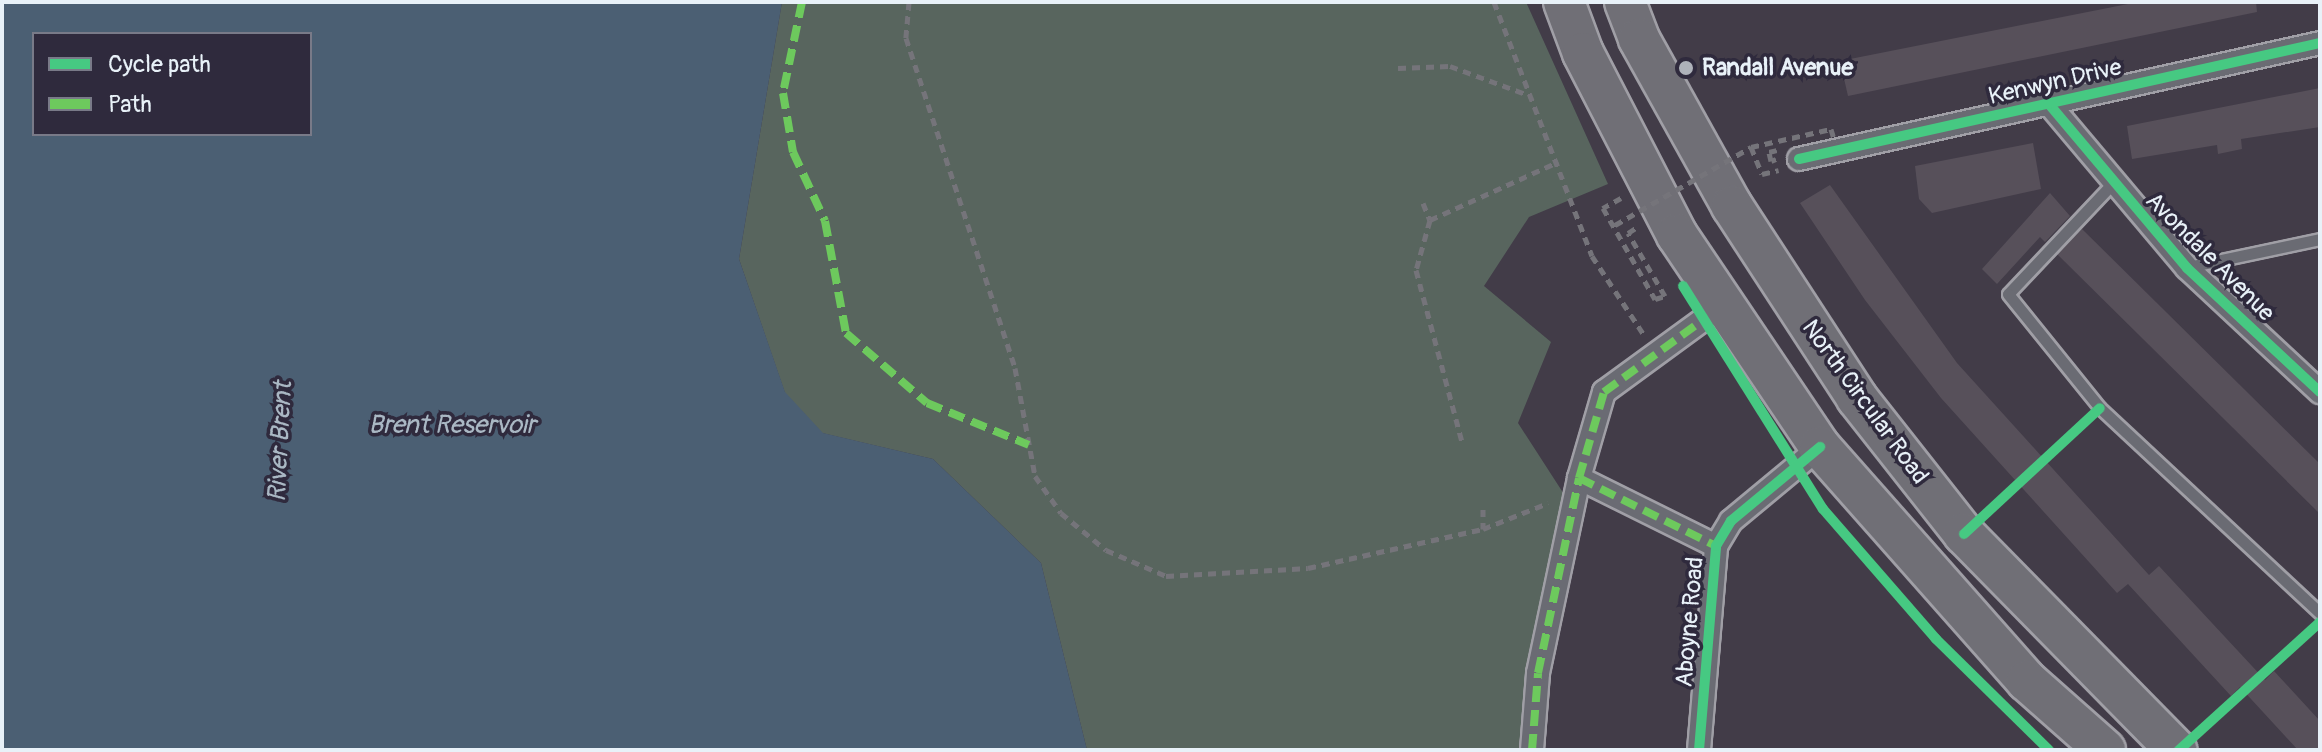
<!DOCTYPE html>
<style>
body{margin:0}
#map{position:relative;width:2322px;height:752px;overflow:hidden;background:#423c48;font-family:Pangolin,sans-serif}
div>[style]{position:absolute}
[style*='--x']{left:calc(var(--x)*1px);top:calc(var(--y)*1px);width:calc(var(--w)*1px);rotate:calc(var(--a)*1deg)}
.green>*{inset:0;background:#58655e}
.water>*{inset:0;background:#4b5f73}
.building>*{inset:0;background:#57505a}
.path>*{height:5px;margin-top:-2.5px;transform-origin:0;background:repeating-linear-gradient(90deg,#75747a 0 8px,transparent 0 14px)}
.roads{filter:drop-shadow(2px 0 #a09fa6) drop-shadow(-2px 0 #a09fa6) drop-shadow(0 2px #a09fa6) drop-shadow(0 -2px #a09fa6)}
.lane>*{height:11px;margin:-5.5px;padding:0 5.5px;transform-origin:5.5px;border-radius:5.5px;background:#6a6b73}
.street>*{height:22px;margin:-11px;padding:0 11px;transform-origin:11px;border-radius:11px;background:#6a6b73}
.highway>*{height:40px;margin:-20px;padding:0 20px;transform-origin:20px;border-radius:20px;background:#706f76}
.path-bridge>*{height:5px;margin-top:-2.5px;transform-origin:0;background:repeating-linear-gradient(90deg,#75747a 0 8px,transparent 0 14px)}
.quiet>*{height:8px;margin-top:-4px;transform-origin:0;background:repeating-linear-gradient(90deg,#6dc95d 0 16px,transparent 0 24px)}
.cycleway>*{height:10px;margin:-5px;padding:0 5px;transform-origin:5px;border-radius:5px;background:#46c982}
.dots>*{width:22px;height:22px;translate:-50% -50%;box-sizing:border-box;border:4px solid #2f2a3d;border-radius:50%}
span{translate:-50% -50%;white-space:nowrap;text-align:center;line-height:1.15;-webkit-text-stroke:7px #2f2a3d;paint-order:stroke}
.poi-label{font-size:24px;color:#e8f1f8;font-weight:700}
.left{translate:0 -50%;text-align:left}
.street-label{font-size:24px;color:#e8f1f8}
.water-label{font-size:26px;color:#aab8c4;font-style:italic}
.frame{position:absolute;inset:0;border:4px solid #e8f1f8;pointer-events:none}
.legend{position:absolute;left:32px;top:32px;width:280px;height:104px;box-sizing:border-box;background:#2f2a3d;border:2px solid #797a88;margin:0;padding:10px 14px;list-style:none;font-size:24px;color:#e8f1f8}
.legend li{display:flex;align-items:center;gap:16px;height:40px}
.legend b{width:40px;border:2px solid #797a88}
</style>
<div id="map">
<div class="green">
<i style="clip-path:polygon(782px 2px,1526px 2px,1608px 184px,1529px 217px,1484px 286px,1551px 342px,1518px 423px,1582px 522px,1551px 659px,1544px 750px,1087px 750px,1041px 563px,933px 459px,822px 433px,785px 393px,739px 259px)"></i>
</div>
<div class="water">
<i style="clip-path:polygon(evenodd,2px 2px,782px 2px,739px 259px,785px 392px,823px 433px,933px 459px,1041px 563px,1087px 750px,2px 750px,2px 2px,34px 34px,310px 34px,310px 134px,34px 134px,34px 34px)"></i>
</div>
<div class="building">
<i style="clip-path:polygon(2138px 2px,2256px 2px,2257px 12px,1848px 96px,1840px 61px)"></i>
<i style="clip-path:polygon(2320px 88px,2320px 127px,2241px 139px,2242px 149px,2218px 154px,2217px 145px,2132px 159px,2127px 126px)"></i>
<i style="clip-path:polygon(2033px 143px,2041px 189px,1932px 213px,1919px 199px,1915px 166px)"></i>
<i style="clip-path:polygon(1830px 185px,1957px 363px,2149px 575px,2159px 566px,2265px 680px,2274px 671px,2320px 721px,2320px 750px,2298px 750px,2240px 687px,2231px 696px,2128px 584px,2117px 593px,1941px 398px,1865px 300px,1800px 203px)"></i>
<i style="clip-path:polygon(2050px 193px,2070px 216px,2045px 242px,2040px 237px,1997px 284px,1982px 269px)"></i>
<i style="clip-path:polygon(2082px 229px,2320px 464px,2320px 514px,2057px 254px)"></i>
</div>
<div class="path">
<i style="--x:909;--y:2;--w:36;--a:95"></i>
<i style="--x:906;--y:38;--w:348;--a:71.7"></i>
<i style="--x:1015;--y:368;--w:110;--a:79.5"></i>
<i style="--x:1035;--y:476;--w:45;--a:54.9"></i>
<i style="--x:1061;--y:513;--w:58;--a:39.4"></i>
<i style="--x:1106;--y:550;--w:65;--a:23.4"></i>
<i style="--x:1166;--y:576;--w:142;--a:-3.2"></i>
<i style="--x:1308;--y:568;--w:179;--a:-12.6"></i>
<i style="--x:1483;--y:529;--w:70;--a:-21.8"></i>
<i style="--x:1494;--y:2;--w:272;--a:68.9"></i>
<i style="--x:1592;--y:256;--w:95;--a:56.6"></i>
<i style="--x:1398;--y:68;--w:52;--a:-2.2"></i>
<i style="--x:1450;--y:66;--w:86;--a:20.3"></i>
<i style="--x:1751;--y:147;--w:29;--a:68"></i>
<i style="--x:1762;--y:174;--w:17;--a:-13"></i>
<i style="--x:1776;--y:159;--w:5;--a:158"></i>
<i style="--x:1771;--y:161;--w:9;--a:-103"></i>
<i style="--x:1769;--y:152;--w:8;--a:-14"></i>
<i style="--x:1621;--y:198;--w:21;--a:151"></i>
<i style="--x:1603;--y:208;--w:105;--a:60.3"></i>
<i style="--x:1655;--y:299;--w:10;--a:-17"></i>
<i style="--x:1665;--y:296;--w:73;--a:-120.4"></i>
<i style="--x:1628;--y:233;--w:9;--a:-32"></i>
<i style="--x:1423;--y:203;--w:18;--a:68"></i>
<i style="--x:1430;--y:220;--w:141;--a:-24.4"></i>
<i style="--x:1430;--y:220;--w:52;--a:105.6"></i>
<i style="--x:1416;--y:270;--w:181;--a:75"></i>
<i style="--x:1483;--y:509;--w:20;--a:90"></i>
</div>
<div class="roads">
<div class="lane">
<i style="--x:2112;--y:184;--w:151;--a:133.4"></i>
<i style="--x:2008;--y:294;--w:146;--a:51.1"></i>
<i style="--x:2100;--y:408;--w:301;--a:43"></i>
<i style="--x:2188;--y:267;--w:135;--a:-12"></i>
</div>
<div class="street">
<i style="--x:2049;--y:104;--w:214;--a:49.9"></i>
<i style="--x:2187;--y:268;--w:182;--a:43"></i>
<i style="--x:1799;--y:159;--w:534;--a:-12.55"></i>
<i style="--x:1579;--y:478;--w:90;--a:-73.8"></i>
<i style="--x:1604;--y:392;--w:124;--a:-36.1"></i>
<i style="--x:1532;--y:750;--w:77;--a:-85.5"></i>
<i style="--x:1538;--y:673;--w:199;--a:-78.1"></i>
<i style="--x:1579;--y:478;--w:153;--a:26.4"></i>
<i style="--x:1699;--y:750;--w:205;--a:-85.2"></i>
<i style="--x:1716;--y:546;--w:29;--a:-59"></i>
<i style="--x:1731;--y:521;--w:116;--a:-39.7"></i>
</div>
<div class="highway">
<i style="--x:1564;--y:2;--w:54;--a:69.6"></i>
<i style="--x:1583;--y:53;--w:205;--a:62.7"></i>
<i style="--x:1677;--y:235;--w:256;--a:56"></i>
<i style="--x:1820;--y:447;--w:312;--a:48.5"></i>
<i style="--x:2027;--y:681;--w:104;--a:41.5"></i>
<i style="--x:1625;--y:2;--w:40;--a:69"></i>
<i style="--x:1639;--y:39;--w:191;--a:60.9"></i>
<i style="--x:1732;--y:206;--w:229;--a:56.9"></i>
<i style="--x:1857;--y:398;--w:173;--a:51.8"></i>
<i style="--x:1964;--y:534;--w:303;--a:45.5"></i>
</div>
</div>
<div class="path-bridge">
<i style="--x:1615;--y:225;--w:157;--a:-29.8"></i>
<i style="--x:1751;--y:147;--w:82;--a:-12.7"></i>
<i style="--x:1831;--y:129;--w:14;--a:73"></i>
</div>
<div class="quiet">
<i style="--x:802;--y:2;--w:93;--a:101.8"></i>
<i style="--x:783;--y:93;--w:60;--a:80.4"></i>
<i style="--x:793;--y:152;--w:76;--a:65.1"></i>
<i style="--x:825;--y:221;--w:114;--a:79.4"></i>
<i style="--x:846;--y:333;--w:107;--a:40.8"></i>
<i style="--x:927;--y:403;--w:110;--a:22.4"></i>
<i style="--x:1579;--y:478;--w:90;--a:-73.8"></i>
<i style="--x:1604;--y:392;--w:124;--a:-36.1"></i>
<i style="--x:1532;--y:750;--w:77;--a:-85.5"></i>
<i style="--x:1538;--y:673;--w:199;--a:-78.1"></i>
<i style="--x:1579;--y:478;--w:153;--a:26.4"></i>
</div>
<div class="cycleway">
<i style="--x:2049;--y:104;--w:214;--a:49.9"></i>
<i style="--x:2187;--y:268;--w:182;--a:43"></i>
<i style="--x:1799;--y:159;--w:534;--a:-12.55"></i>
<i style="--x:1683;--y:286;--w:263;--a:57.9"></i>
<i style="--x:1823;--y:509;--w:172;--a:49"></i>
<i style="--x:1936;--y:639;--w:158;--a:44.5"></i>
<i style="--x:1964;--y:534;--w:185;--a:-42.8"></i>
<i style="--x:1699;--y:750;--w:205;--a:-85.2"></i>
<i style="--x:1716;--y:546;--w:29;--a:-59"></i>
<i style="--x:1731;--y:521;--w:116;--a:-39.7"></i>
<i style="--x:2179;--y:750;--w:190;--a:-42.2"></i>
</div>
<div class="dots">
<i style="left:1686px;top:68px;background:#aeb2ba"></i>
</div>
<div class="poi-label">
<span class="left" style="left:1702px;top:68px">Randall Avenue</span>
</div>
<div class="street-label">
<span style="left:2055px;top:82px;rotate:-13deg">Kenwyn Drive</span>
<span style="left:2210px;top:257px;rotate:45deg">Avondale Avenue</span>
<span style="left:1865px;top:402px;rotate:54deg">North Circular Road</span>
<span style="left:1690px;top:622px;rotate:-85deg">Aboyne Road</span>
</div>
<div class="water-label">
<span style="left:452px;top:426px">Brent Reservoir</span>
<span style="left:281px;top:442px;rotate:-87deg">River Brent</span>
</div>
<div class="frame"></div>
<ul class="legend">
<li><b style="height:10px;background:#46c982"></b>Cycle path</li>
<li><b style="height:10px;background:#6dc95d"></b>Path</li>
</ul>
</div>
